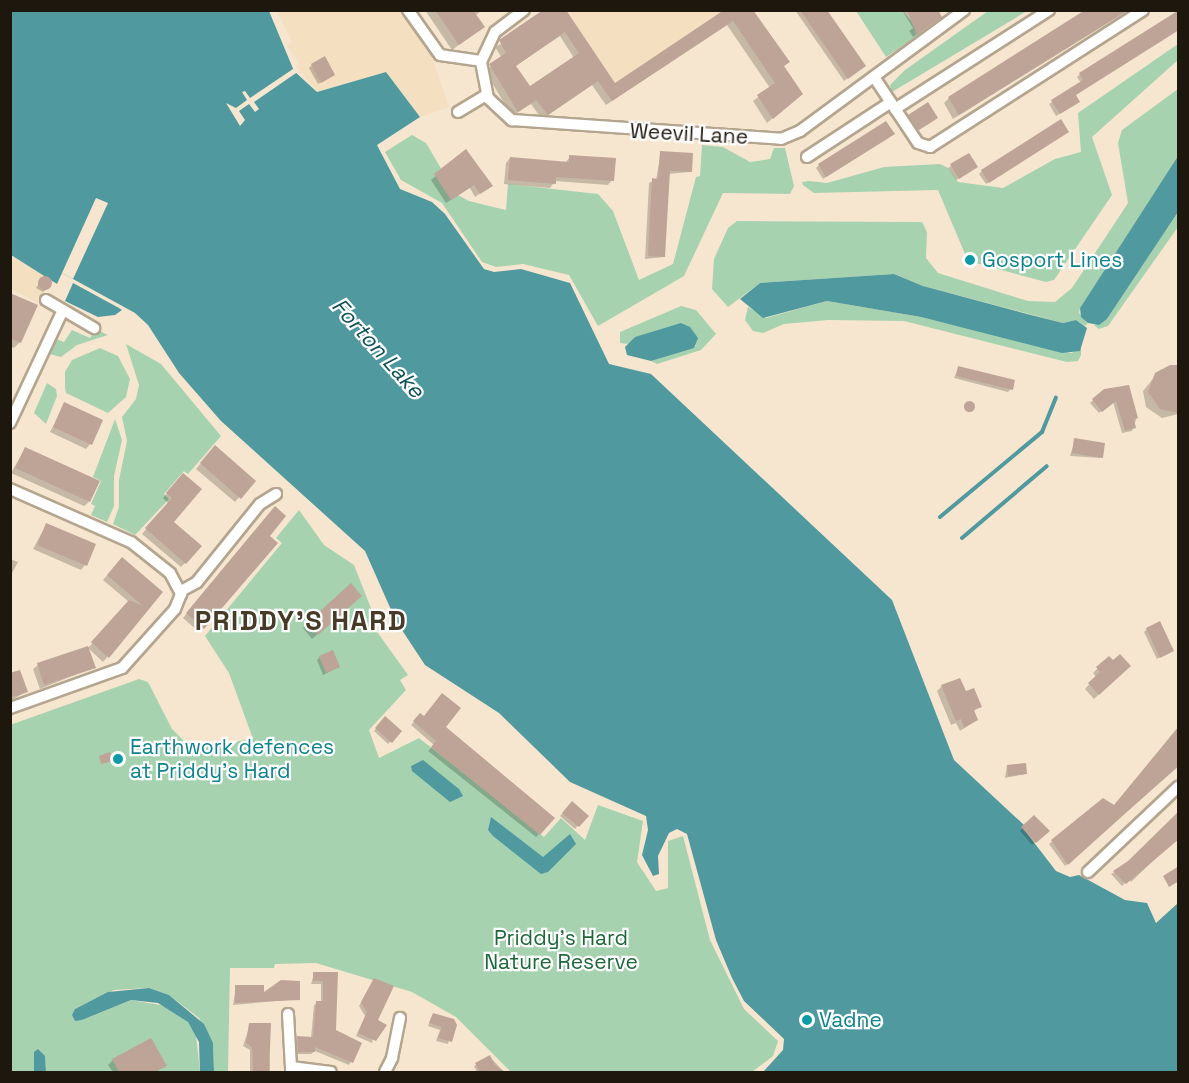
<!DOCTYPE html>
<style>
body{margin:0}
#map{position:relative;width:1189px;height:1083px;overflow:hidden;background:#f7e6cf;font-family:"Space Grotesk",sans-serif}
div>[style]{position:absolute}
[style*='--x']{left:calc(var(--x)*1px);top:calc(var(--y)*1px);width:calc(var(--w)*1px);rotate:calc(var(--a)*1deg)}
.built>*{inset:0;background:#f4dfc0}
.green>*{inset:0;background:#a6d2b0}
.water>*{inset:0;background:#509a9f}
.pier>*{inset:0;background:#f7e6cf}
.shadow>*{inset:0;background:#0003}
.stream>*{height:4px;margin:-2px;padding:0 2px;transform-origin:2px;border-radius:2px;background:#509a9f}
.building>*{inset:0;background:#bea397}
.round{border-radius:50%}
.roads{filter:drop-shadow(2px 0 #b4a58f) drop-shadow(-2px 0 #b4a58f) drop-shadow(0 2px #b4a58f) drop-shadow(0 -2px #b4a58f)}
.street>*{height:10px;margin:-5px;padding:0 5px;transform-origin:5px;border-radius:5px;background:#fff}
.dots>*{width:16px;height:16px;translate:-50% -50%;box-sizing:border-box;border:3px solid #fff;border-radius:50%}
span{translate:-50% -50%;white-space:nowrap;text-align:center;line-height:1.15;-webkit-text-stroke:4.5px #fff;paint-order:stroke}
.street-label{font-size:21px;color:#1d170e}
.culture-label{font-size:21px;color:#0d838f}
.left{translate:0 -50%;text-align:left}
.park-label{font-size:21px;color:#1d6739}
.water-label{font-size:22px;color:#0f5155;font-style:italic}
.district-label{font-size:27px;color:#473a26;font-weight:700;letter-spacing:1.5px}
.frame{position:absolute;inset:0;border:12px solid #1d170e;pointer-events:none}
</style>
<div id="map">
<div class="built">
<i style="clip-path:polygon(277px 11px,413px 11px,422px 24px,414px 29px,430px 52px,449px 107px,420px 117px,386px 72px,317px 92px,296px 66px,299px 64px,287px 45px,292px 42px)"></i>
<i style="clip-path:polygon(551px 11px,724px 11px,684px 52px,612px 101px)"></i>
<i style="clip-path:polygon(10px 255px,51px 280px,38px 303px,11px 289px)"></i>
</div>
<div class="green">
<i style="clip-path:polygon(856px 11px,903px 11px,921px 33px,886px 57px)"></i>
<i style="clip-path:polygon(988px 11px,1027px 11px,892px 92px,890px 85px,905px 70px)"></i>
<i style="clip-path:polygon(1178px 44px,1178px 60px,1092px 137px,1112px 195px,1054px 280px,1046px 282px,972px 262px,965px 254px,938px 190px,814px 193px,803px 185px,802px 182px,809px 181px,827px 183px,884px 167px,940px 164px,948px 168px,958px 182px,1003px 188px,1055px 159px,1081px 152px,1078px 113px)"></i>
<i style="clip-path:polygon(1178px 89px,1178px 156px,1080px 308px,1079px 313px,1088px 323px,1085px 326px,1076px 320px,1063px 323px,923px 286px,894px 274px,760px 283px,728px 307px,712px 289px,714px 259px,728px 228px,737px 221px,922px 222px,927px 232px,926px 258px,938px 273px,1028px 301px,1055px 302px,1072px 288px,1128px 203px,1118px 143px,1122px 130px)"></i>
<i style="clip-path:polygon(412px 135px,426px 143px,456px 194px,469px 201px,506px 210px,508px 184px,598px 194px,613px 211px,639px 280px,673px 264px,696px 177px,700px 176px,702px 145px,723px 147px,750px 162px,770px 159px,774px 148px,785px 148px,794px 186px,790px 194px,723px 193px,684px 276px,598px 326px,569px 275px,523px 264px,496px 267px,482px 262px,442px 203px,401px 180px,385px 152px)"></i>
<i style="clip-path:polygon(1178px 212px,1178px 227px,1108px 326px,1099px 329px,1094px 325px,1107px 319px)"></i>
<i style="clip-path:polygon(827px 301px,921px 317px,1065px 352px,1072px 353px,1081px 347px,1081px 355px,1078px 361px,1067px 362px,904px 321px,828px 320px,784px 324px,763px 333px,753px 331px,745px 320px,748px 307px,766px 318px)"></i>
<i style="clip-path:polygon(681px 306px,696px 310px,716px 334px,701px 350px,657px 364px,651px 361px,697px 345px,635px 337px,629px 344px,620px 343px,620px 332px)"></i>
<i style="clip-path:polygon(95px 329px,108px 335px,77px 345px,61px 357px,49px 354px,56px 339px,64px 342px,72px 330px,90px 338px)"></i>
<i style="clip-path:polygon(126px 344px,161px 364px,221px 436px,188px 474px,184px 471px,164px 494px,169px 499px,135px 535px,113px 524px,119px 507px,119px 480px,127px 441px,122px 417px,136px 399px,139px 385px)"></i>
<i style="clip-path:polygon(100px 348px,118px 356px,130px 379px,126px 397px,108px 413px,66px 393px,65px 388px,65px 372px,72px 360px)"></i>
<i style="clip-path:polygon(47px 383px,56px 389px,57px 396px,46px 424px,34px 413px)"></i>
<i style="clip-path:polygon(115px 419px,122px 440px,114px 476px,114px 506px,107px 522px,91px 515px,95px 506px,91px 504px,101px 481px,93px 477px)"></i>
<i style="clip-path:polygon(299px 510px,324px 545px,354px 565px,374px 616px,375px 629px,408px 675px,400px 680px,406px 690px,369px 730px,379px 758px,419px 738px,544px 837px,561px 818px,585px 840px,598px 805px,643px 821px,637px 862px,656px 891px,668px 888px,668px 841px,683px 836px,710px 940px,744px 1009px,778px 1041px,773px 1056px,752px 1072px,511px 1072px,456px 1017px,412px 992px,316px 963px,275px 964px,274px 968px,230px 968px,228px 1072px,214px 1072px,213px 1043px,199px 1018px,169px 995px,149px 988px,114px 990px,75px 1009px,82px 1020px,131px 1000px,166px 1006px,188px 1022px,196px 1035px,200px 1072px,46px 1072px,45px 1056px,34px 1052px,34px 1072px,11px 1072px,10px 725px,139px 679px,148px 682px,172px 729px,191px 748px,253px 739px,229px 673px,205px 636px,282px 543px,276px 538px)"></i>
</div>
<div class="water">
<i style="clip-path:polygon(10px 11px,269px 11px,294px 71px,317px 92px,386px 72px,420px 117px,377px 145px,400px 189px,432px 202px,445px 214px,484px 269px,494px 272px,521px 269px,570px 283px,609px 364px,651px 374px,892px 600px,954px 760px,1024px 825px,1022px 827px,1056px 871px,1070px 877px,1079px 875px,1125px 900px,1147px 903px,1156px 923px,1178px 903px,1178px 1072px,763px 1072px,783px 1050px,784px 1039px,744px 1001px,732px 978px,716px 940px,687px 834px,677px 829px,669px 833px,658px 856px,659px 874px,653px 876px,642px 855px,648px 830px,646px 816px,570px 782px,499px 713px,425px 665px,396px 621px,365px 551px,221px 421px,179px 373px,148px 325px,135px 313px,73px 279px,62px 273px,57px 284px,11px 255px)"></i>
<i style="clip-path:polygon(1178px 156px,1178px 212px,1107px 319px,1099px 325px,1088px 323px,1081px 317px,1080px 308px)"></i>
<i style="clip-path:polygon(894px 274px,923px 286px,1027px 314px,1063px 323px,1076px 320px,1087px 328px,1080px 351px,1062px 353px,921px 317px,827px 301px,763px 318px,740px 299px,760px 283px)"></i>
<i style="clip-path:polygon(73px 283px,119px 308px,122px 310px,115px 315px,98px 317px,65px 301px)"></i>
<i style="clip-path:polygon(681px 323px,690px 327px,698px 338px,694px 348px,651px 361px,627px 355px,625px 347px,635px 337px)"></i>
<i style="clip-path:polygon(423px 760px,459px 789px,463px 796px,450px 802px,412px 771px,411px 766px)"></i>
<i style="clip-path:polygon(491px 817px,543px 857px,570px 834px,576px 844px,548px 872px,541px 874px,493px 836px,488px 830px)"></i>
<i style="clip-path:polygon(149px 988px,169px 995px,204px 1024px,213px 1043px,214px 1072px,200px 1072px,199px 1042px,188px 1022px,158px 1003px,131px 1000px,82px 1020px,75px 1021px,72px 1015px,75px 1009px,108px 992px)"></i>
<i style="clip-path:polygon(38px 1049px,45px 1056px,46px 1072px,34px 1072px,34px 1052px)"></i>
</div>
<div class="pier">
<i style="clip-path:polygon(296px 67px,299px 71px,254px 102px,259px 109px,255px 112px,249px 104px,239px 111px,245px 120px,240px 126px,226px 103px,236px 108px,247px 100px,242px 92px,245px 91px,250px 98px)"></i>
<i style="clip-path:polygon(96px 198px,108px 203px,73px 279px,62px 273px)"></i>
</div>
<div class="shadow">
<i style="clip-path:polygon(425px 10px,482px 10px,475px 16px,483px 27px,452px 50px)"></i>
<i style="clip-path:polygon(evenodd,564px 10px,615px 85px,726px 10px,796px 99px,767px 123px,753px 101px,770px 88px,727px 25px,606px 105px,592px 85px,542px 119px,531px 104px,512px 116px,485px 71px,502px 58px,495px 47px,564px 10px,560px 36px,574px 58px,530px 88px,515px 66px,560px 36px)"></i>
<i style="clip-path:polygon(795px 10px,826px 10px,862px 68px,844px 81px)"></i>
<i style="clip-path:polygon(902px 10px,936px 10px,937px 20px,913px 37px,909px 31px,913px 28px)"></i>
<i style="clip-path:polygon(1087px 10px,1129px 10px,953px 119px,944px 103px,949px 98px)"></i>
<i style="clip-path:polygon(1178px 12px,1074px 95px,1075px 104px,1056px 116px,1049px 104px,1081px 83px,1077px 77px,1080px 74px)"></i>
<i style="clip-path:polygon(312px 65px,333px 75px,318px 84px,309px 68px)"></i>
<i style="clip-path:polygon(909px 116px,934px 120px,915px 132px,907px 119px)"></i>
<i style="clip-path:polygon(1065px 134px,986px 184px,979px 174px,982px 171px)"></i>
<i style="clip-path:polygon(890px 137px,823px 179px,816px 168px,819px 165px)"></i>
<i style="clip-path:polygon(466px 151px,491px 186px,475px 197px,470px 188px,446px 203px,431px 180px)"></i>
<i style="clip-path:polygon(661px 152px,690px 172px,668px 174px,664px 257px,645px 259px,649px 183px,656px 180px)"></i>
<i style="clip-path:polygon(968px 155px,973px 169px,956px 180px,948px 168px)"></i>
<i style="clip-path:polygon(570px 157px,612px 180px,608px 185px,555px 181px,550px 188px,504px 184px,506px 163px,510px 158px,565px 163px)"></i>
<i style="clip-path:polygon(42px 278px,51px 286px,43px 292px,36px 288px)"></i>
<i style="clip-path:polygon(10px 294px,20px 342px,14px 348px,10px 346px)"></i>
<i style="clip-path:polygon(1178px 367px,1178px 414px,1162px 418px,1146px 407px,1143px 391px,1160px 370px)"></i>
<i style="clip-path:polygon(958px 368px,1011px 389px,1008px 392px,954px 378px)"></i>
<i style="clip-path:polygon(1105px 390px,1137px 417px,1132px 431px,1122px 433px,1113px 402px,1099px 413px,1090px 403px)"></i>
<i style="clip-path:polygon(971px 402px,973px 407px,966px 411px,964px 407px)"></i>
<i style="clip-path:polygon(65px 404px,90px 444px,86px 449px,50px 432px)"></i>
<i style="clip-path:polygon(1075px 440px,1103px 445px,1101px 458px,1070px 456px)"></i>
<i style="clip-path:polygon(25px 449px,89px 502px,84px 506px,11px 473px)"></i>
<i style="clip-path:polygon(211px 452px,254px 481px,235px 502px,196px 469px)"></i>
<i style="clip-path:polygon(179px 479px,172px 522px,185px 563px,181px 567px,142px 534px,168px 503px,163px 498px)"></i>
<i style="clip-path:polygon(271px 513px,268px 536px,199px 632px,183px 618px)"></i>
<i style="clip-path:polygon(46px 525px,85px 565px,81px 570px,33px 549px)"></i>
<i style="clip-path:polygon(10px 559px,18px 562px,10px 577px)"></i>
<i style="clip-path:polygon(118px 563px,161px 592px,103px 662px,88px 648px,129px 602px,103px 580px)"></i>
<i style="clip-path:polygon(356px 600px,312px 639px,303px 628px,308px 624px)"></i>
<i style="clip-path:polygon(1147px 629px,1172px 651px,1157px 659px,1144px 632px)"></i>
<i style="clip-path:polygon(320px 657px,339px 667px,323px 675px,317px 660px)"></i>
<i style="clip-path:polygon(1108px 658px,1129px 666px,1094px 699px,1085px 689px,1096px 677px,1093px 673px)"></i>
<i style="clip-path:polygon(38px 665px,94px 667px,40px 689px,33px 669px)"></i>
<i style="clip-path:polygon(10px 675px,26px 692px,10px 701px)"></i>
<i style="clip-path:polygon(942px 686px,965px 693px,980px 706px,973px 712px,976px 720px,960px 731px,956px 723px,951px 725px,937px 691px)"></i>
<i style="clip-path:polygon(420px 715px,444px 727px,539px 834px,536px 837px,428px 751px,434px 745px,411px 725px)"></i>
<i style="clip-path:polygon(386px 718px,400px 732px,388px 744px,374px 731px)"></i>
<i style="clip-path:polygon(1178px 728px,1178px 767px,1065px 866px,1049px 844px,1103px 800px,1113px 807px)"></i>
<i style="clip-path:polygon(1007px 766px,1025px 774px,1005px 778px)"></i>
<i style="clip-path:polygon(572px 803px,586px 816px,575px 829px,560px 816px)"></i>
<i style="clip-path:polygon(1034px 817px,1048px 831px,1032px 845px,1020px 831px)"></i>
<i style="clip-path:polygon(1178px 837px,1131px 882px,1129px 879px,1122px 886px,1111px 874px)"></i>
<i style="clip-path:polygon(314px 974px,336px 974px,334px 1031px,360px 1044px,349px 1065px,315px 1051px,311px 1054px,295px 1054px,295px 1041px,311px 1038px,314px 1005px,321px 1002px,321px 984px,311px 984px)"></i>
<i style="clip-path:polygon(374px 979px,376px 1021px,372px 1043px,356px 1036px,365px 1016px,359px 1006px)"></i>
<i style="clip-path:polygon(236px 986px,262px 995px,299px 999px,233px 1005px)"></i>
<i style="clip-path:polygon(433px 1014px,453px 1021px,448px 1044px,436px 1041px,440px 1030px,428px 1026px)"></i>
<i style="clip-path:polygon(250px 1025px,269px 1025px,270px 1072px,250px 1072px,250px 1050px,243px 1046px)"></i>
<i style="clip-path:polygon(490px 1057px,504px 1072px,477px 1072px,474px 1066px)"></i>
<i style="clip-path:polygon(113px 1060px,165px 1065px,156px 1072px,113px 1072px,108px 1065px)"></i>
</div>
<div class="stream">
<i style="--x:940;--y:517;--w:133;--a:-39.8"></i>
<i style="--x:1042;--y:432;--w:37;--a:-68"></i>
<i style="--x:962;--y:538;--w:111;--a:-40.3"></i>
</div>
<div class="building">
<i style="clip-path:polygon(435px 10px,473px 10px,485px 27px,459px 45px)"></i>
<i style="clip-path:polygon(evenodd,543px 10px,566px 10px,615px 83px,724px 10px,753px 10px,790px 62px,784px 66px,803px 94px,773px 119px,757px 95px,775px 83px,733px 21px,612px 101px,598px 81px,548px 115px,536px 100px,518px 112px,489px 64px,506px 53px,499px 40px,543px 10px,565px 32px,579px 53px,530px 86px,516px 66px,565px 32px)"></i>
<i style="clip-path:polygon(800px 10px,827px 10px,866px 66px,848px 79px)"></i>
<i style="clip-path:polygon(907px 10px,938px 10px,942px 17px,917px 35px)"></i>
<i style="clip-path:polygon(1085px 10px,1128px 10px,959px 115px,948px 97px)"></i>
<i style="clip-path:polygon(1179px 10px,1179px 30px,1076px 95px,1080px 102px,1060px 114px,1051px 100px,1083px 80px,1079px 73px)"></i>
<i style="clip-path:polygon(325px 56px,335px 75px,321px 83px,311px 64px)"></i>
<i style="clip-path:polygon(928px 102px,938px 118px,919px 130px,908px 115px)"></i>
<i style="clip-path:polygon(1061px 119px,1069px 132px,989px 183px,981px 170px)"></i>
<i style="clip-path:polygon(886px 121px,895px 134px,826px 177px,818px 164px)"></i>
<i style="clip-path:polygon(466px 149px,493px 186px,480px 194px,474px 185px,451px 200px,434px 174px)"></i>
<i style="clip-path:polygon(660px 151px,693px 153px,692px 172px,670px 171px,665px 257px,648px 256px,652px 178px,658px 179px)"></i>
<i style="clip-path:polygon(969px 153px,978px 167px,959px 179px,950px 164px)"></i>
<i style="clip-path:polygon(569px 155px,616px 158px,614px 181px,556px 177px,556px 184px,508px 180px,510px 157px,569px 162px)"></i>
<i class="round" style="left:38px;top:276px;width:14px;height:14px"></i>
<i style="clip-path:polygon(10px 293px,38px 305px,21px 343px,10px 338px)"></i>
<i style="clip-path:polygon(1170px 365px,1179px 365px,1179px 413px,1160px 409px,1148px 392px,1155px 373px)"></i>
<i style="clip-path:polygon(958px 366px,1015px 380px,1013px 390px,956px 376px)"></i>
<i style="clip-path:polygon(1129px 385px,1138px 418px,1134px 419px,1136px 428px,1125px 431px,1116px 401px,1102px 412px,1092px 399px,1104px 389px)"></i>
<i class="round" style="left:963.5px;top:400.5px;width:11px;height:11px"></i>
<i style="clip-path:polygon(64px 402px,103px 420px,92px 445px,53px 427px)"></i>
<i style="clip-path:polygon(1074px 438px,1105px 443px,1103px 458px,1072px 453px)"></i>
<i style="clip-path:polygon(215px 445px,256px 481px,241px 499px,200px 463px)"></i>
<i style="clip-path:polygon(25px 447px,100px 481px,90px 502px,15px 468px)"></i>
<i style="clip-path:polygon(183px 473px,202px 489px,174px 522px,202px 546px,186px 564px,145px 528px,172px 498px,166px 493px)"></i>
<i style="clip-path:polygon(275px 506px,286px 516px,270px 536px,278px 543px,204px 629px,186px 613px)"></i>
<i style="clip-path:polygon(46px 523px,96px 544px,87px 566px,37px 545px)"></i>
<i style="clip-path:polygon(122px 557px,163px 592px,109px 658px,91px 642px,129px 600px,143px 606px,107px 575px)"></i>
<i style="clip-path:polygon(351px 583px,362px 596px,318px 635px,307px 623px)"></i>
<i style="clip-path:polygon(1160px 621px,1174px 651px,1160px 658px,1146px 628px)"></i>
<i style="clip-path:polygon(88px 646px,96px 668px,44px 685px,37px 663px)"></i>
<i style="clip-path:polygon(333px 650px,340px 667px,326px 673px,319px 656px)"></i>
<i style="clip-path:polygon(1120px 654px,1131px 666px,1099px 695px,1088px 683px,1100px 672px,1096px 667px,1109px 656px,1113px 660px)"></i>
<i style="clip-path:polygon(20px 670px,28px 692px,10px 698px,10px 673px)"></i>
<i style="clip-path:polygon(960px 678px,966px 691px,974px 688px,982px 707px,974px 710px,978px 720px,964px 728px,961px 719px,956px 721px,941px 685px)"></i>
<i style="clip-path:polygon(442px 693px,461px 708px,446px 727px,555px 818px,540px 835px,431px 747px,436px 741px,413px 721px,420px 713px,424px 716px)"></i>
<i style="clip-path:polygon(385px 716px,402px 731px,392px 743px,375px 728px)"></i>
<i style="clip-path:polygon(1179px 726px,1179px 765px,1068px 865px,1051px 840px,1103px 798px,1114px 805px)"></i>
<i style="clip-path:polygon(110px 752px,113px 761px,101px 764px,99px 756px)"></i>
<i style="clip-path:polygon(1026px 763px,1027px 774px,1008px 776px,1007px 765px)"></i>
<i style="clip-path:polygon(572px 801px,589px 816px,579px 827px,562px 813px)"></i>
<i style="clip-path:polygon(1179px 811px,1179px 839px,1126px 884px,1113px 871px,1128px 861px)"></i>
<i style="clip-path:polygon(1034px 815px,1050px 831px,1036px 843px,1021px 827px)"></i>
<i style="clip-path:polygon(1179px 866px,1179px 881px,1169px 887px,1163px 876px)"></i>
<i style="clip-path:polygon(313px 972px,338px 972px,336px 1030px,362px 1043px,353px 1063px,315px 1047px,315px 1052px,298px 1052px,297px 1036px,313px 1037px,316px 1001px,323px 1001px,323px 981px,313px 981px)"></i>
<i style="clip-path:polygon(374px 978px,394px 986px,378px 1020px,387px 1025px,376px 1041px,358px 1033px,367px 1012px,361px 1002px)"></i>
<i style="clip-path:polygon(281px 980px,300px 981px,300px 1000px,235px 1003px,235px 985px,264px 985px,264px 992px)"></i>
<i style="clip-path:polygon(433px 1013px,454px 1019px,457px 1025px,452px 1042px,438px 1038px,442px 1027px,429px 1023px)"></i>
<i style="clip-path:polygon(249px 1023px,271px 1023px,269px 1072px,253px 1072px,252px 1047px,246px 1043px)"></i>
<i style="clip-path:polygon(151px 1038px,167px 1066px,154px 1072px,119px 1072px,112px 1059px)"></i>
<i style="clip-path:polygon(490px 1055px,495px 1065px,505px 1072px,480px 1072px,475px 1063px)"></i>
</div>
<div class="roads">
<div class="street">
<i style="--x:408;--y:10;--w:55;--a:54.6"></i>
<i style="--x:440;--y:55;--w:41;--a:8.3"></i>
<i style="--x:524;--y:10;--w:36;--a:143"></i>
<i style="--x:495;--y:32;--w:33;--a:115"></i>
<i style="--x:481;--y:62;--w:37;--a:79"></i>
<i style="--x:488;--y:98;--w:33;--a:43"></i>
<i style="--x:512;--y:120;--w:270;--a:4"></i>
<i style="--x:781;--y:139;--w:21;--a:-23"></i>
<i style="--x:800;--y:131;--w:204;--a:-36.4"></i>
<i style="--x:874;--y:77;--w:79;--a:56.3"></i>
<i style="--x:918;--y:143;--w:13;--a:18"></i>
<i style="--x:930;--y:147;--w:253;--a:-32.7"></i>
<i style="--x:895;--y:109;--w:183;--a:-32.7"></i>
<i style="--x:458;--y:112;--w:33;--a:-31"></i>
<i style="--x:807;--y:157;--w:100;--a:-33.2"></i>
<i style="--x:46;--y:300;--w:56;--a:30.3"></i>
<i style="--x:10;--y:423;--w:123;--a:-64.9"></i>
<i style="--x:10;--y:489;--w:132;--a:23.7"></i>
<i style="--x:131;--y:542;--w:50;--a:38.5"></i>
<i style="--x:170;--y:573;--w:24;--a:62"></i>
<i style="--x:181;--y:594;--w:16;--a:112"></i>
<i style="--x:175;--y:609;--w:79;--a:131.9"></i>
<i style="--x:122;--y:668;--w:119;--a:160.3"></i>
<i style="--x:181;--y:591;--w:18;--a:-29"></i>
<i style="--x:197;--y:582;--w:100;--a:-51.1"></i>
<i style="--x:260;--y:504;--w:19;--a:-32"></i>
<i style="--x:1088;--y:872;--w:124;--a:-43.4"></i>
<i style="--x:288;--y:1014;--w:53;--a:86.8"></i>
<i style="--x:291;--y:1072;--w:5;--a:-90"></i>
<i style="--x:291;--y:1067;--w:40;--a:7.1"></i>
<i style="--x:385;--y:1072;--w:16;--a:-63"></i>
<i style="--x:392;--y:1058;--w:41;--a:-78.7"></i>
</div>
</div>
<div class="dots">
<i style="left:970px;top:260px;background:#0f9aa8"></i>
<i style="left:118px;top:759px;background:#0f9aa8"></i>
<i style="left:807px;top:1020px;background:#0f9aa8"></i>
</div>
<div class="street-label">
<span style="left:689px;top:134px;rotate:3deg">Weevil Lane</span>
</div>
<div class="culture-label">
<span class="left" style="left:982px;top:260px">Gosport Lines</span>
<span class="left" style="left:130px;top:759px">Earthwork defences<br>at Priddy's Hard</span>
<span class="left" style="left:819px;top:1020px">Vadne</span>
</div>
<div class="park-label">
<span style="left:561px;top:950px">Priddy's Hard<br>Nature Reserve</span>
</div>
<div class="water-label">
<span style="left:378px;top:348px;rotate:48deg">Forton Lake</span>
</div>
<div class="district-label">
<span style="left:301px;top:621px">PRIDDY'S HARD</span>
</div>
<div class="frame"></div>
</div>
